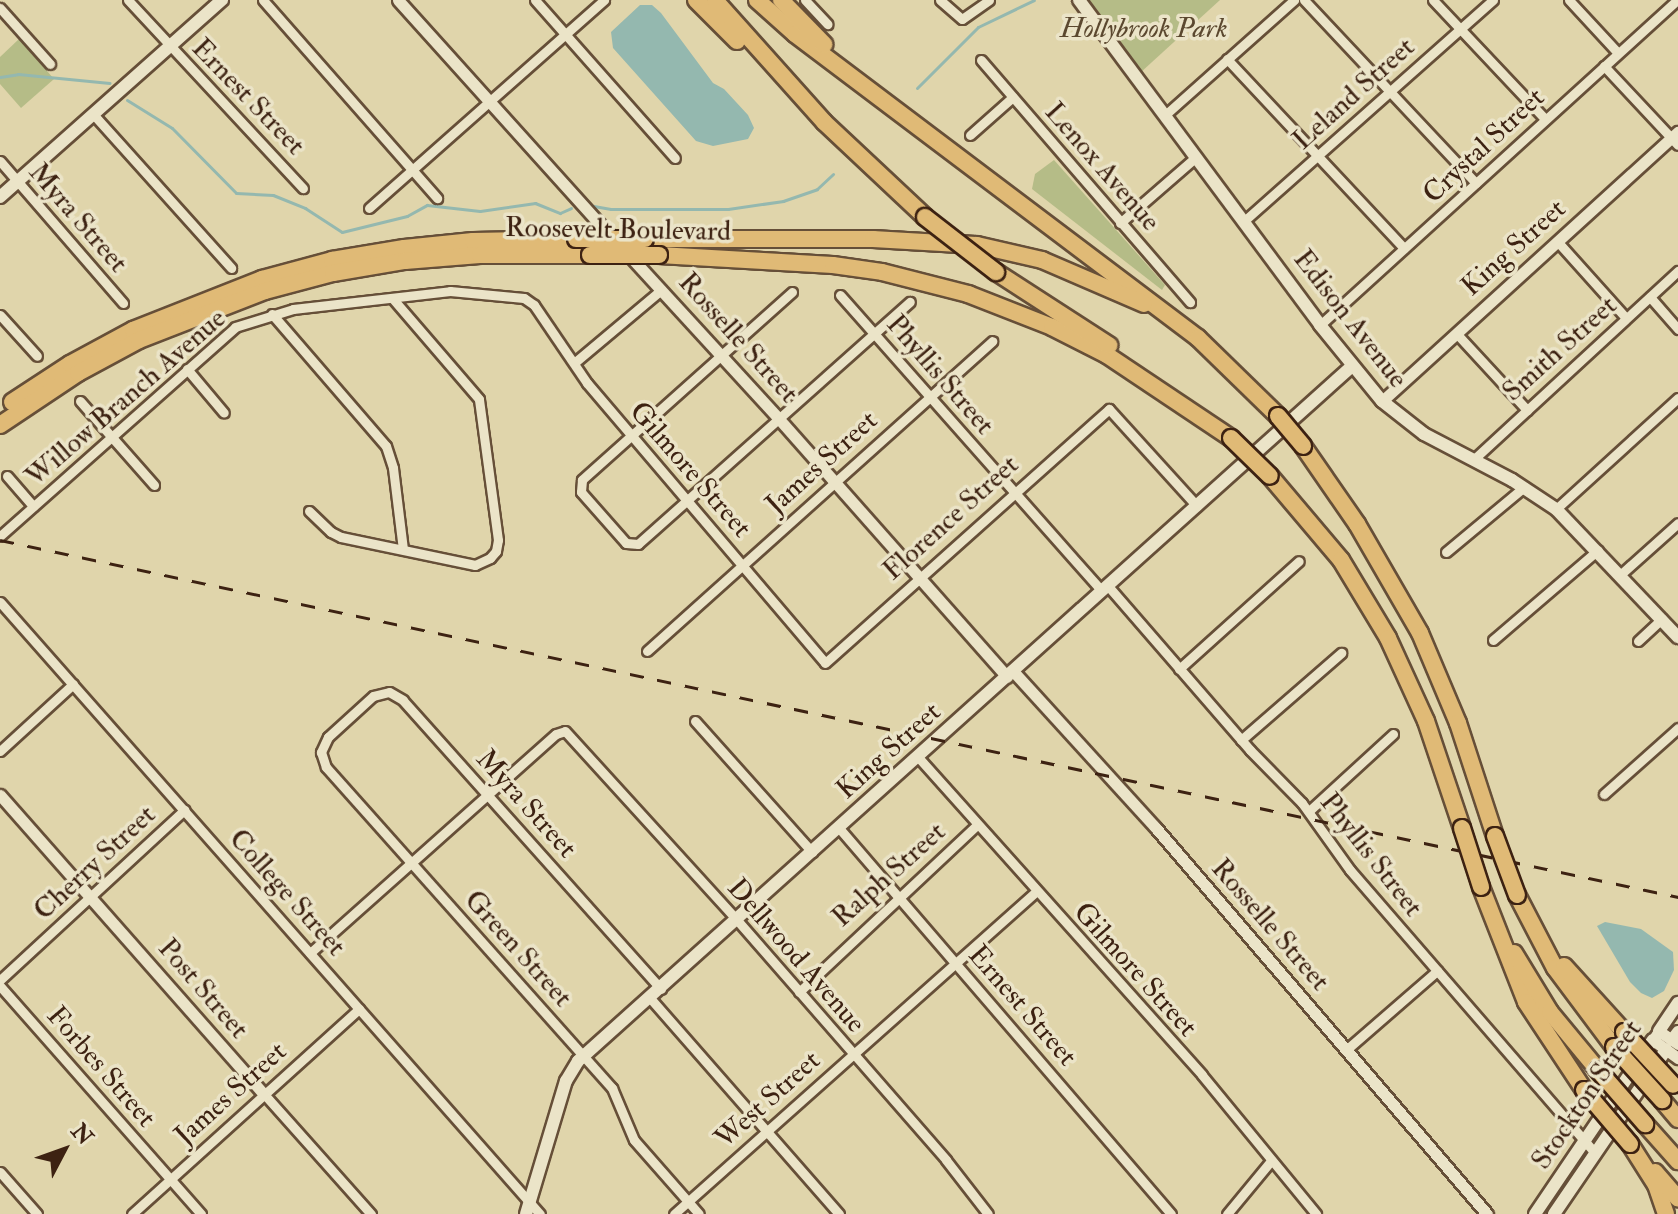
<!DOCTYPE html>
<style>
body{margin:0}
#map{position:relative;width:1678px;height:1214px;overflow:hidden;background:#e0d5ab;font-family:"IM FELL Double Pica",serif}
div>[style]{position:absolute}
[style*='--x']{left:calc(var(--x)*1px);top:calc(var(--y)*1px);width:calc(var(--w)*1px);rotate:calc(var(--a)*1deg)}
.green>*{inset:0;background:#b5bc87}
.water>*{inset:0;background:#94b8af}
.stream>*{height:3px;margin:-1.5px;padding:0 1.5px;transform-origin:1.5px;border-radius:1.5px;background:#94b8af}
.roads{filter:drop-shadow(2px 0 #664f38) drop-shadow(-2px 0 #664f38) drop-shadow(0 2px #664f38) drop-shadow(0 -2px #664f38)}
.minor>*{height:9px;margin:-4.5px;padding:0 4.5px;transform-origin:4.5px;border-radius:4.5px;background:#ebe4c8}
.tertiary>*{height:11px;margin:-5.5px;padding:0 5.5px;transform-origin:5.5px;border-radius:5.5px;background:#ebe4c8}
.secondary>*{height:12px;margin:-6px;padding:0 6px;transform-origin:6px;border-radius:6px;background:#ebe4c8}
.motorway>*{height:16px;margin:-8px;padding:0 8px;transform-origin:8px;border-radius:8px;background:#e0ba76}
.rail>*{height:3px;margin-top:-1.5px;transform-origin:0;background:repeating-linear-gradient(90deg,#3d2212 0 14px,transparent 0 28px)}
.bridges{filter:drop-shadow(2px 0 #3d2212) drop-shadow(-2px 0 #3d2212) drop-shadow(0 2px #3d2212) drop-shadow(0 -2px #3d2212)}
.motorway-bridge>*{height:16px;margin:-8px;padding:0 8px;transform-origin:8px;border-radius:8px;background:#e0ba76}
span{translate:-50% -50%;white-space:nowrap;text-align:center;line-height:1.15;-webkit-text-stroke:7px #ebe4c8;paint-order:stroke}
.park-label{font-size:28px;color:#5b482f;font-style:italic}
.street-label{font-size:28px;color:#3d2212}
.north{position:absolute;left:24px;top:1110px;width:80px;height:80px;-webkit-text-stroke:6px #ebe4c8;paint-order:stroke;rotate:49deg;font-size:22px;font-weight:700;line-height:32px;text-align:center;color:#3d2212}
.north::after{content:'';display:block;margin:auto;width:28px;height:36px;background:#3d2212;clip-path:polygon(50% 0,100% 100%,50% 72%,0 100%)}
</style>
<div id="map">
<div class="green">
<i style="clip-path:polygon(1086px 0,1220px 0,1140px 73px)"></i>
<i style="clip-path:polygon(19px 39px,54px 79px,21px 108px,0 84px,0 57px)"></i>
<i style="clip-path:polygon(1054px 160px,1165px 285px,1162px 290px,1032px 189px,1035px 174px)"></i>
</div>
<div class="water">
<i style="clip-path:polygon(640px 5px,652px 5px,661px 13px,713px 83px,724px 89px,748px 115px,754px 128px,748px 139px,713px 146px,696px 141px,613px 48px,611px 32px)"></i>
<i style="clip-path:polygon(1605px 922px,1641px 929px,1673px 952px,1674px 970px,1664px 991px,1652px 998px,1641px 993px,1630px 982px,1597px 926px)"></i>
</div>
<div class="stream">
<i style="--x:0;--y:77;--w:18;--a:-9"></i>
<i style="--x:18;--y:74;--w:92;--a:5.6"></i>
<i style="--x:917;--y:88;--w:86;--a:-45"></i>
<i style="--x:978;--y:27;--w:62;--a:-25.7"></i>
<i style="--x:127;--y:100;--w:53;--a:31.9"></i>
<i style="--x:172;--y:128;--w:91;--a:45.4"></i>
<i style="--x:236;--y:193;--w:37;--a:3"></i>
<i style="--x:273;--y:195;--w:35;--a:22"></i>
<i style="--x:305;--y:208;--w:44;--a:33"></i>
<i style="--x:342;--y:232;--w:67;--a:-13.8"></i>
<i style="--x:407;--y:216;--w:23;--a:-29"></i>
<i style="--x:427;--y:205;--w:53;--a:6.5"></i>
<i style="--x:480;--y:211;--w:56;--a:-8.3"></i>
<i style="--x:535;--y:203;--w:27;--a:22"></i>
<i style="--x:560;--y:213;--w:12;--a:-24"></i>
<i style="--x:588;--y:205;--w:23;--a:10"></i>
<i style="--x:611;--y:209;--w:117;--a:0"></i>
<i style="--x:728;--y:209;--w:56;--a:-8.3"></i>
<i style="--x:783;--y:201;--w:36;--a:-19"></i>
<i style="--x:817;--y:189;--w:22;--a:-43"></i>
</div>
<div class="roads">
<div class="minor">
<i style="--x:128;--y:0;--w:257;--a:47.1"></i>
<i style="--x:263;--y:0;--w:264;--a:48.7"></i>
<i style="--x:535;--y:0;--w:211;--a:48.5"></i>
<i style="--x:805;--y:0;--w:33;--a:47"></i>
<i style="--x:940;--y:0;--w:29;--a:41"></i>
<i style="--x:962;--y:19;--w:33;--a:-35"></i>
<i style="--x:1304;--y:0;--w:251;--a:46.8"></i>
<i style="--x:1433;--y:0;--w:163;--a:46.7"></i>
<i style="--x:1569;--y:0;--w:72;--a:47.2"></i>
<i style="--x:0;--y:8;--w:75;--a:48.2"></i>
<i style="--x:1227;--y:59;--w:259;--a:46.9"></i>
<i style="--x:981;--y:60;--w:320;--a:49.2"></i>
<i style="--x:1604;--y:66;--w:108;--a:46.9"></i>
<i style="--x:93;--y:114;--w:207;--a:48.1"></i>
<i style="--x:1165;--y:115;--w:173;--a:-41.7"></i>
<i style="--x:970;--y:135;--w:57;--a:-41.5"></i>
<i style="--x:0;--y:161;--w:188;--a:49.1"></i>
<i style="--x:369;--y:208;--w:314;--a:-41.5"></i>
<i style="--x:1244;--y:221;--w:333;--a:-41.6"></i>
<i style="--x:1120;--y:223;--w:101;--a:-41"></i>
<i style="--x:1557;--y:241;--w:103;--a:48.1"></i>
<i style="--x:792;--y:292;--w:282;--a:138.2"></i>
<i style="--x:582;--y:480;--w:12;--a:95"></i>
<i style="--x:581;--y:492;--w:68;--a:48.6"></i>
<i style="--x:626;--y:543;--w:12;--a:5"></i>
<i style="--x:638;--y:544;--w:364;--a:-41.7"></i>
<i style="--x:840;--y:295;--w:395;--a:48.5"></i>
<i style="--x:1650;--y:297;--w:43;--a:48.8"></i>
<i style="--x:272;--y:314;--w:174;--a:49.2"></i>
<i style="--x:386;--y:446;--w:23;--a:72"></i>
<i style="--x:393;--y:468;--w:82;--a:83"></i>
<i style="--x:0;--y:315;--w:55;--a:47.9"></i>
<i style="--x:1320;--y:325;--w:483;--a:-42.3"></i>
<i style="--x:1456;--y:333;--w:105;--a:47.3"></i>
<i style="--x:574;--y:363;--w:114;--a:-40"></i>
<i style="--x:187;--y:369;--w:57;--a:49.9"></i>
<i style="--x:80;--y:401;--w:112;--a:48.6"></i>
<i style="--x:1473;--y:460;--w:279;--a:-42.7"></i>
<i style="--x:7;--y:476;--w:40;--a:49"></i>
<i style="--x:1556;--y:509;--w:165;--a:-42.3"></i>
<i style="--x:309;--y:511;--w:30;--a:44"></i>
<i style="--x:331;--y:532;--w:11;--a:27"></i>
<i style="--x:341;--y:537;--w:137;--a:11.8"></i>
<i style="--x:475;--y:565;--w:17;--a:-25"></i>
<i style="--x:490;--y:558;--w:9;--a:-49"></i>
<i style="--x:496;--y:551;--w:11;--a:-80"></i>
<i style="--x:498;--y:540;--w:142;--a:-97.7"></i>
<i style="--x:479;--y:399;--w:133;--a:-130.7"></i>
<i style="--x:0;--y:536;--w:314;--a:-41.6"></i>
<i style="--x:235;--y:327;--w:61;--a:-17.2"></i>
<i style="--x:293;--y:309;--w:158;--a:-6.5"></i>
<i style="--x:450;--y:291;--w:74;--a:5.4"></i>
<i style="--x:524;--y:298;--w:12;--a:35"></i>
<i style="--x:534;--y:305;--w:94;--a:55.8"></i>
<i style="--x:587;--y:383;--w:367;--a:49.6"></i>
<i style="--x:825;--y:663;--w:381;--a:-41.8"></i>
<i style="--x:1109;--y:409;--w:131;--a:47.8"></i>
<i style="--x:1446;--y:552;--w:102;--a:-39.8"></i>
<i style="--x:1621;--y:574;--w:76;--a:-41.8"></i>
<i style="--x:1108;--y:586;--w:217;--a:49.1"></i>
<i style="--x:1250;--y:750;--w:74;--a:45.5"></i>
<i style="--x:1302;--y:803;--w:82;--a:54.4"></i>
<i style="--x:1350;--y:870;--w:374;--a:49.1"></i>
<i style="--x:0;--y:602;--w:816;--a:48.58"></i>
<i style="--x:1493;--y:640;--w:138;--a:-40.6"></i>
<i style="--x:1638;--y:641;--w:33;--a:-43"></i>
<i style="--x:647;--y:651;--w:464;--a:-41.9"></i>
<i style="--x:1179;--y:669;--w:161;--a:-42"></i>
<i style="--x:695;--y:721;--w:176;--a:48.2"></i>
<i style="--x:1241;--y:740;--w:133;--a:-41"></i>
<i style="--x:0;--y:751;--w:99;--a:-42.5"></i>
<i style="--x:918;--y:757;--w:426;--a:48.2"></i>
<i style="--x:1202;--y:1075;--w:180;--a:50.6"></i>
<i style="--x:1604;--y:794;--w:99;--a:-41.7"></i>
<i style="--x:1309;--y:811;--w:114;--a:-42.5"></i>
<i style="--x:839;--y:828;--w:509;--a:49.3"></i>
<i style="--x:310;--y:953;--w:329;--a:-41.7"></i>
<i style="--x:556;--y:734;--w:9;--a:-18"></i>
<i style="--x:565;--y:731;--w:256;--a:47.7"></i>
<i style="--x:737;--y:920;--w:318;--a:48.9"></i>
<i style="--x:946;--y:1160;--w:68;--a:52.1"></i>
<i style="--x:0;--y:980;--w:251;--a:-42.7"></i>
<i style="--x:0;--y:986;--w:304;--a:48.6"></i>
<i style="--x:661;--y:989;--w:387;--a:-131.8"></i>
<i style="--x:403;--y:700;--w:16;--a:-150"></i>
<i style="--x:389;--y:692;--w:16;--a:166"></i>
<i style="--x:373;--y:696;--w:61;--a:137.7"></i>
<i style="--x:328;--y:737;--w:17;--a:115"></i>
<i style="--x:321;--y:752;--w:16;--a:72"></i>
<i style="--x:326;--y:767;--w:430;--a:48.3"></i>
<i style="--x:612;--y:1088;--w:56;--a:67.1"></i>
<i style="--x:634;--y:1140;--w:98;--a:48.7"></i>
<i style="--x:799;--y:992;--w:244;--a:-43.2"></i>
<i style="--x:650;--y:998;--w:287;--a:48.8"></i>
<i style="--x:1346;--y:1050;--w:121;--a:-41"></i>
<i style="--x:264;--y:1094;--w:161;--a:48.3"></i>
<i style="--x:0;--y:1172;--w:56;--a:48.6"></i>
<i style="--x:132;--y:1214;--w:306;--a:-42.1"></i>
<i style="--x:674;--y:1214;--w:484;--a:-41.7"></i>
<i style="--x:1227;--y:1214;--w:67;--a:-50.4"></i>
</div>
<div class="tertiary">
<i style="--x:398;--y:0;--w:326;--a:48"></i>
<i style="--x:628;--y:254;--w:224;--a:47.5"></i>
<i style="--x:779;--y:419;--w:344;--a:48.5"></i>
<i style="--x:1382;--y:401;--w:400;--a:-42.3"></i>
<i style="--x:1013;--y:671;--w:211;--a:47.7"></i>
<i style="--x:1155;--y:827;--w:510;--a:49.37"></i>
<i style="--x:0;--y:795;--w:399;--a:48.6"></i>
<i style="--x:1678;--y:1044;--w:23;--a:-146"></i>
<i style="--x:1659;--y:1031;--w:11;--a:124"></i>
<i style="--x:1653;--y:1040;--w:31;--a:36"></i>
</div>
<div class="secondary">
<i style="--x:1079;--y:0;--w:405;--a:53.4"></i>
<i style="--x:1320;--y:325;--w:98;--a:50.8"></i>
<i style="--x:1382;--y:401;--w:53;--a:38.2"></i>
<i style="--x:1424;--y:434;--w:99;--a:27.6"></i>
<i style="--x:1512;--y:480;--w:53;--a:33.4"></i>
<i style="--x:1556;--y:509;--w:177;--a:46.4"></i>
<i style="--x:0;--y:197;--w:297;--a:-41.6"></i>
<i style="--x:1659;--y:1031;--w:34;--a:-56"></i>
<i style="--x:1672;--y:1040;--w:10;--a:-53"></i>
<i style="--x:526;--y:1214;--w:139;--a:-73.3"></i>
<i style="--x:566;--y:1081;--w:23;--a:-59"></i>
<i style="--x:578;--y:1061;--w:1040;--a:-41.92"></i>
<i style="--x:1535;--y:1214;--w:210;--a:-55.9"></i>
<i style="--x:1554;--y:1214;--w:199;--a:-55.7"></i>
</div>
<div class="motorway">
<i style="--x:696;--y:0;--w:58;--a:45"></i>
<i style="--x:715;--y:0;--w:164;--a:48.2"></i>
<i style="--x:824;--y:122;--w:139;--a:43.2"></i>
<i style="--x:757;--y:0;--w:51;--a:41.8"></i>
<i style="--x:795;--y:34;--w:505;--a:37.03"></i>
<i style="--x:1198;--y:338;--w:112;--a:44.3"></i>
<i style="--x:781;--y:0;--w:62;--a:45.7"></i>
<i style="--x:645;--y:239;--w:228;--a:0"></i>
<i style="--x:873;--y:239;--w:104;--a:3.3"></i>
<i style="--x:977;--y:245;--w:67;--a:13"></i>
<i style="--x:1042;--y:260;--w:111;--a:23.3"></i>
<i style="--x:659;--y:255;--w:174;--a:3.3"></i>
<i style="--x:833;--y:265;--w:49;--a:8.1"></i>
<i style="--x:882;--y:272;--w:89;--a:14.3"></i>
<i style="--x:968;--y:294;--w:90;--a:21.4"></i>
<i style="--x:1052;--y:327;--w:62;--a:27"></i>
<i style="--x:1107;--y:355;--w:149;--a:33.8"></i>
<i style="--x:996;--y:272;--w:135;--a:32.9"></i>
<i style="--x:12;--y:402;--w:69;--a:-33.2"></i>
<i style="--x:70;--y:364;--w:72;--a:-28.4"></i>
<i style="--x:133;--y:330;--w:139;--a:-21.6"></i>
<i style="--x:262;--y:279;--w:73;--a:-15.2"></i>
<i style="--x:332;--y:260;--w:73;--a:-9.5"></i>
<i style="--x:404;--y:248;--w:69;--a:-5.8"></i>
<i style="--x:473;--y:241;--w:103;--a:-1.1"></i>
<i style="--x:0;--y:425;--w:94;--a:-33.7"></i>
<i style="--x:78;--y:373;--w:69;--a:-28.4"></i>
<i style="--x:139;--y:340;--w:135;--a:-21.3"></i>
<i style="--x:265;--y:291;--w:70;--a:-14.8"></i>
<i style="--x:333;--y:273;--w:73;--a:-9.5"></i>
<i style="--x:405;--y:261;--w:75;--a:-4.6"></i>
<i style="--x:480;--y:255;--w:110;--a:0"></i>
<i style="--x:1303;--y:446;--w:95;--a:55.3"></i>
<i style="--x:1357;--y:524;--w:126;--a:60"></i>
<i style="--x:1420;--y:633;--w:98;--a:67.1"></i>
<i style="--x:1458;--y:723;--w:119;--a:71.9"></i>
<i style="--x:1270;--y:476;--w:110;--a:49.8"></i>
<i style="--x:1341;--y:560;--w:91;--a:58.9"></i>
<i style="--x:1388;--y:638;--w:91;--a:65.4"></i>
<i style="--x:1426;--y:721;--w:113;--a:71.4"></i>
<i style="--x:1481;--y:887;--w:123;--a:68.6"></i>
<i style="--x:1526;--y:1002;--w:105;--a:56.6"></i>
<i style="--x:1517;--y:895;--w:82;--a:62.5"></i>
<i style="--x:1555;--y:968;--w:99;--a:53.2"></i>
<i style="--x:1514;--y:953;--w:69;--a:58.6"></i>
<i style="--x:1550;--y:1012;--w:75;--a:50.4"></i>
<i style="--x:1564;--y:966;--w:89;--a:47.7"></i>
<i style="--x:1662;--y:1100;--w:25;--a:50"></i>
<i style="--x:1645;--y:1124;--w:50;--a:48.3"></i>
<i style="--x:1630;--y:1144;--w:49;--a:57.6"></i>
<i style="--x:1656;--y:1185;--w:31;--a:71"></i>
<i style="--x:1655;--y:1172;--w:35;--a:49"></i>
</div>
</div>
<div class="rail">
<i style="--x:0;--y:540;--w:1716;--a:12.01"></i>
</div>
<div class="bridges">
<div class="motorway-bridge">
<i style="--x:925;--y:217;--w:90;--a:37.8"></i>
<i style="--x:576;--y:239;--w:69;--a:0"></i>
<i style="--x:590;--y:255;--w:69;--a:0"></i>
<i style="--x:1278;--y:416;--w:39;--a:50"></i>
<i style="--x:1231;--y:438;--w:54;--a:44.3"></i>
<i style="--x:1462;--y:828;--w:62;--a:72.1"></i>
<i style="--x:1495;--y:836;--w:63;--a:69.6"></i>
<i style="--x:1624;--y:1032;--w:72;--a:47.2"></i>
<i style="--x:1614;--y:1047;--w:72;--a:47.8"></i>
<i style="--x:1598;--y:1070;--w:72;--a:49"></i>
<i style="--x:1584;--y:1090;--w:71;--a:49.6"></i>
</div>
</div>
<div class="park-label">
<span style="left:1144px;top:29px">Hollybrook Park</span>
</div>
<div class="street-label">
<span style="left:1354px;top:94px;rotate:-42deg">Leland Street</span>
<span style="left:248px;top:97px;rotate:46deg">Ernest Street</span>
<span style="left:1484px;top:146px;rotate:-43deg">Crystal Street</span>
<span style="left:1102px;top:167px;rotate:49deg">Lenox Avenue</span>
<span style="left:78px;top:218px;rotate:49deg">Myra Street</span>
<span style="left:618px;top:230px;rotate:1deg">Roosevelt Boulevard</span>
<span style="left:1514px;top:248px;rotate:-42deg">King Street</span>
<span style="left:1350px;top:319px;rotate:52deg">Edison Avenue</span>
<span style="left:738px;top:338px;rotate:48deg">Rosselle Street</span>
<span style="left:1560px;top:349px;rotate:-42deg">Smith Street</span>
<span style="left:940px;top:375px;rotate:49deg">Phyllis Street</span>
<span style="left:126px;top:398px;rotate:-41deg">Willow Branch Avenue</span>
<span style="left:822px;top:463px;rotate:-42deg">James Street</span>
<span style="left:690px;top:470px;rotate:49deg">Gilmore Street</span>
<span style="left:951px;top:518px;rotate:-42deg">Florence Street</span>
<span style="left:889px;top:751px;rotate:-42deg">King Street</span>
<span style="left:526px;top:804px;rotate:48deg">Myra Street</span>
<span style="left:1371px;top:855px;rotate:52deg">Phyllis Street</span>
<span style="left:95px;top:863px;rotate:-43deg">Cherry Street</span>
<span style="left:889px;top:875px;rotate:-42deg">Ralph Street</span>
<span style="left:287px;top:893px;rotate:48deg">College Street</span>
<span style="left:1270px;top:925px;rotate:49deg">Rosselle Street</span>
<span style="left:518px;top:949px;rotate:48deg">Green Street</span>
<span style="left:796px;top:956px;rotate:49deg">Dellwood Avenue</span>
<span style="left:1135px;top:970px;rotate:48deg">Gilmore Street</span>
<span style="left:203px;top:989px;rotate:49deg">Post Street</span>
<span style="left:1022px;top:1006px;rotate:49deg">Ernest Street</span>
<span style="left:101px;top:1067px;rotate:49deg">Forbes Street</span>
<span style="left:231px;top:1094px;rotate:-42deg">James Street</span>
<span style="left:1587px;top:1095px;rotate:-56deg">Stockton Street</span>
<span style="left:768px;top:1100px;rotate:-42deg">West Street</span>
</div>
<div class="north">N</div>
</div>
